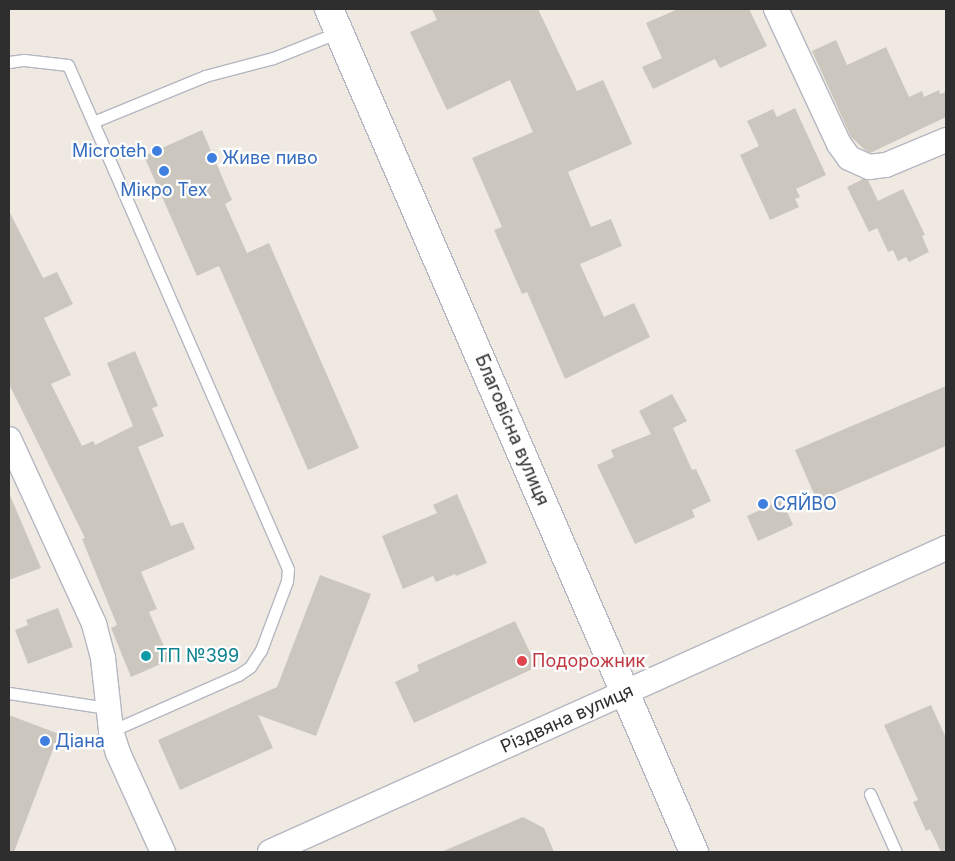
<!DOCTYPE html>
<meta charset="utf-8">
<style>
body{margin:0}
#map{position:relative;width:955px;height:861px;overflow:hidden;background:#efe9e1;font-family:Inter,sans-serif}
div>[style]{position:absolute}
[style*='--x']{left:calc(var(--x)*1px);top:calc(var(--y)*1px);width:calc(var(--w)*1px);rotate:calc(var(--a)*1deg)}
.building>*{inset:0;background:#cbc7bf}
.roads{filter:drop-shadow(1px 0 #b4b7c1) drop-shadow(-1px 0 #b4b7c1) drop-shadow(0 1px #b4b7c1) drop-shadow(0 -1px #b4b7c1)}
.lane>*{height:11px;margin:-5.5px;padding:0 5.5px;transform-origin:5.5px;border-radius:5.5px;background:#fff}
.street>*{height:24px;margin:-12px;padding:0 12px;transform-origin:12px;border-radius:12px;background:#fff}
.secondary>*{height:28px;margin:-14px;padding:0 14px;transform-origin:14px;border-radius:14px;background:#fff}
.dots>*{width:14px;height:14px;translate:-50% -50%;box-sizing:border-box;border:2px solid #fff;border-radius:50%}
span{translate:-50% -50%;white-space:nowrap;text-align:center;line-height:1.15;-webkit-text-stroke:4.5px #fff;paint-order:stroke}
.shop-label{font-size:18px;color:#366cbe}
.right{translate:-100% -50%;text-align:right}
.left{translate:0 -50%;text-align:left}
.street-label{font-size:18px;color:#2e2e2e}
.culture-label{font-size:18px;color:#0d838f}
.health-label{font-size:18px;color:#be3a42}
.frame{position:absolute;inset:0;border:10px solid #2e2e2e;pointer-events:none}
</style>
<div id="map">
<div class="building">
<i style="clip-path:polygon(432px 9px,538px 9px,577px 91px,603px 80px,632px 144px,568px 172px,591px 227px,611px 219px,622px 246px,580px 264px,604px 317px,634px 303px,650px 337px,565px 379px,527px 292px,522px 294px,494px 230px,502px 227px,472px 158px,533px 132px,510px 80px,447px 110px,410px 32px,437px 20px)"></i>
<i style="clip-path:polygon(678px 9px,749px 9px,767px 46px,720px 68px,715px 59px,653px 89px,642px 67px,662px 58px,646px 23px)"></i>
<i style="clip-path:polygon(836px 40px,847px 65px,886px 47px,909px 97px,922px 91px,924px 97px,939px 90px,940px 94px,946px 92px,946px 117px,870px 153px,865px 150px,851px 137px,812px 51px)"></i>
<i style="clip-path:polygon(795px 108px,826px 175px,796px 189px,800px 197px,795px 199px,799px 207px,770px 220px,740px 155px,759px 146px,747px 121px,773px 109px,777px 117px)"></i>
<i style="clip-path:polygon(202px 130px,232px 200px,225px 204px,247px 253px,269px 243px,359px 448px,308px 470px,219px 266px,197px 276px,144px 156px)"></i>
<i style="clip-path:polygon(863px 179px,868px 180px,878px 201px,903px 189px,925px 235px,922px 236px,929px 252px,909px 262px,906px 257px,898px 261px,893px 250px,888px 252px,877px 228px,869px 232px,847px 187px)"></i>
<i style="clip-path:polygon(9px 211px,43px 278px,57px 272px,73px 304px,44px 318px,71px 375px,51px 384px,82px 446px,93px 441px,95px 445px,133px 426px,107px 363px,135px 351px,158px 406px,152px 408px,164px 436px,138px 447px,171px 526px,183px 522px,195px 549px,141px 572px,157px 609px,149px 612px,170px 660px,131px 677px,111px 628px,117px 625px,82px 539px,85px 538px,9px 384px)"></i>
<i style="clip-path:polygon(946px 386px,946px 446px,817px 501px,795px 450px)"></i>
<i style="clip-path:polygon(672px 394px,687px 421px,673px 428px,692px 470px,696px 469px,711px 501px,692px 510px,695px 517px,635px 544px,597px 465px,614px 457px,611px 450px,651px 434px,639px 411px)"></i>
<i style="clip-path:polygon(9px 493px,41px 568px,9px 580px)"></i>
<i style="clip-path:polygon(457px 494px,487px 563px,456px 576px,455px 574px,436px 582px,433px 576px,403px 589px,382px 536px,437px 513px,433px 505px)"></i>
<i style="clip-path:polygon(782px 500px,793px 525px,758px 541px,747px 516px)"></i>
<i style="clip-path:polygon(320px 575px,371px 594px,316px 736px,258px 715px,273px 748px,180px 790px,158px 740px,277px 687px)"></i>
<i style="clip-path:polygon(58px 608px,73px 647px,28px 664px,15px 630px,28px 625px,26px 620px)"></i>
<i style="clip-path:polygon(515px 621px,537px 667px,414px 723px,395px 682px,419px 671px,417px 665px)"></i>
<i style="clip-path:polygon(931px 705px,946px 738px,946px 852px,941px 852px,930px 829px,926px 831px,913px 802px,918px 800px,884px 725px)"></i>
<i style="clip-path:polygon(9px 715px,59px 734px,14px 852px,9px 852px)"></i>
<i style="clip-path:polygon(523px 817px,544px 828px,554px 852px,441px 852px)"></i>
</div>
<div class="roads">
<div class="lane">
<i style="--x:9;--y:62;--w:15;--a:-8"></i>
<i style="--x:24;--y:60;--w:44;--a:6.5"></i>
<i style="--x:68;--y:65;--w:550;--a:66.42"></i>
<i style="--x:288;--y:569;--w:12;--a:95"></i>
<i style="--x:287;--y:581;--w:74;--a:110.6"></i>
<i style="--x:261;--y:650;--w:20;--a:123"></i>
<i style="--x:250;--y:667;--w:14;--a:146"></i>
<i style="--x:238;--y:675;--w:139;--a:156.2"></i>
<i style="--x:93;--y:122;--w:121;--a:-22.3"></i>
<i style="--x:205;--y:76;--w:70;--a:-14.8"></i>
<i style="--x:273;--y:58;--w:71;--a:-21.5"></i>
<i style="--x:9;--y:693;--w:99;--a:8.7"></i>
<i style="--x:870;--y:794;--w:64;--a:65.9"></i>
</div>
<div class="street">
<i style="--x:776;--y:9;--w:149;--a:65"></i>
<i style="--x:839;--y:144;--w:17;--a:54"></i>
<i style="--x:849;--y:158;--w:22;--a:24"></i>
<i style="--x:869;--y:167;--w:17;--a:-7"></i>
<i style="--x:886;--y:165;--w:65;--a:-22.6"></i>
<i style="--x:9;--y:439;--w:204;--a:65.3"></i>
<i style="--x:94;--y:624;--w:35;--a:75"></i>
<i style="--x:103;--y:658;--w:73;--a:83.7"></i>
<i style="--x:111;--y:731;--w:23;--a:72"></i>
<i style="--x:118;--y:753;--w:109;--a:65.6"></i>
<i style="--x:270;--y:852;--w:741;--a:-24.21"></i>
</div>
<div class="secondary">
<i style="--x:329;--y:9;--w:919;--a:66.59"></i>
</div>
</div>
<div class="dots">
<i style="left:157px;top:151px;background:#3f7fe0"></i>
<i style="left:212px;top:158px;background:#3f7fe0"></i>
<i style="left:164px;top:171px;background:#3f7fe0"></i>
<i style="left:763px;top:504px;background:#3f7fe0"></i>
<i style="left:146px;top:656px;background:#0f9aa8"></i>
<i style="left:522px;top:661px;background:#e0444e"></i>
<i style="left:45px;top:741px;background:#3f7fe0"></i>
</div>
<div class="shop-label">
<span class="right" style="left:147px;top:151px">Microteh</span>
<span class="left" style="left:222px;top:158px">Живе пиво</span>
<span style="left:164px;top:190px">Мікро Тех</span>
<span class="left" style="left:773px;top:504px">СЯЙВО</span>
<span class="left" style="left:55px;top:741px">Діана</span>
</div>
<div class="street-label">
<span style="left:512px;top:430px;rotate:67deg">Благовісна вулиця</span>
<span style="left:567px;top:719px;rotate:-24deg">Різдвяна вулиця</span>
</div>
<div class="culture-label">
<span class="left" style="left:156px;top:656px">ТП №399</span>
</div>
<div class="health-label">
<span class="left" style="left:532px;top:661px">Подорожник</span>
</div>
<div class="frame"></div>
</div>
